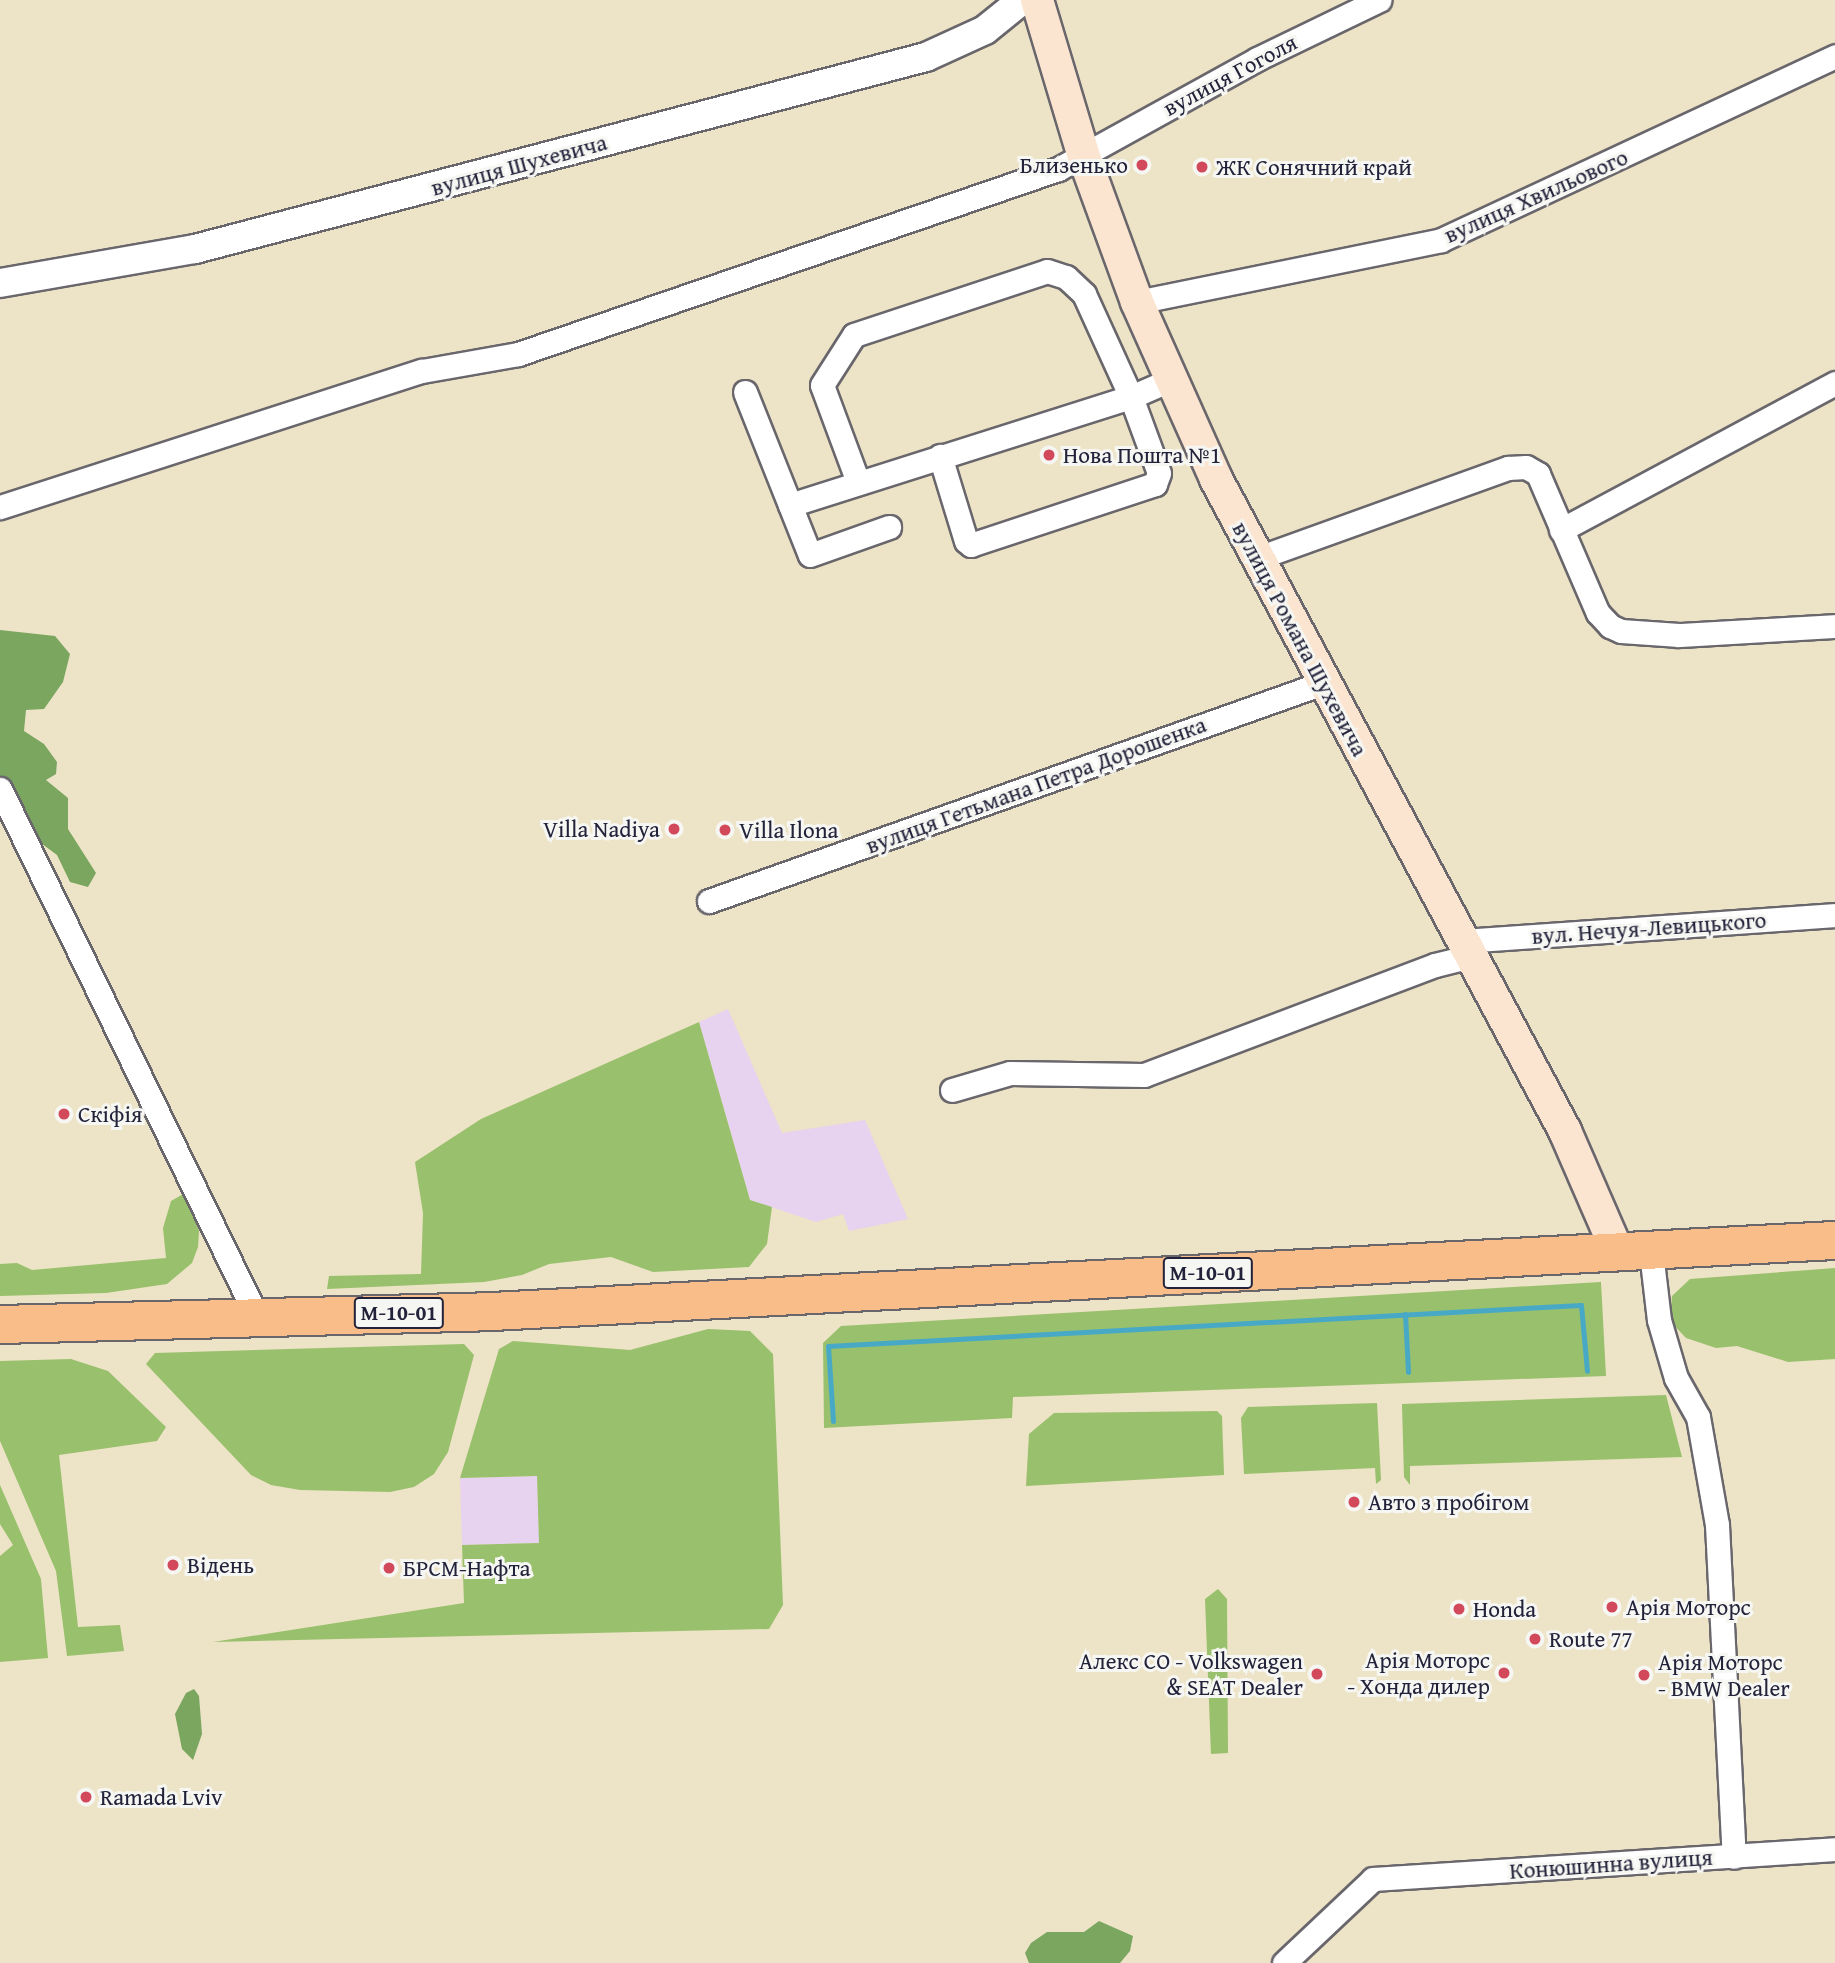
<!DOCTYPE html>
<meta charset="utf-8">
<style>
body{margin:0}
#map{position:relative;width:1835px;height:1963px;overflow:hidden;background:#ede3c6;font-family:"Gentium Book Plus",serif}
div>[style]{position:absolute}
[style*='--x']{left:calc(var(--x)*1px);top:calc(var(--y)*1px);width:calc(var(--w)*1px);rotate:calc(var(--a)*1deg)}
.built>*{inset:0;background:#e7d2ef}
.green>*{inset:0;background:#99c06c}
.forest>*{inset:0;background:#7aa660}
.stream>*{height:5px;margin:-2.5px;padding:0 2.5px;transform-origin:2.5px;border-radius:2.5px;background:#48a9c7}
.roads{filter:drop-shadow(2px 0 #69666c) drop-shadow(-2px 0 #69666c) drop-shadow(0 2px #69666c) drop-shadow(0 -2px #69666c)}
.minor>*{height:23px;margin:-11.5px;padding:0 11.5px;transform-origin:11.5px;border-radius:11.5px;background:#fff}
.tertiary>*{height:28px;margin:-14px;padding:0 14px;transform-origin:14px;border-radius:14px;background:#fff}
.secondary>*{height:32px;margin:-16px;padding:0 16px;transform-origin:16px;border-radius:16px;background:#fce5d0}
.trunk>*{height:37px;margin:-18.5px;padding:0 18.5px;transform-origin:18.5px;border-radius:18.5px;background:#f8bd89}
.dots>*{width:19px;height:19px;translate:-50% -50%;box-sizing:border-box;border:4px solid #f6f6f2;border-radius:50%}
span{translate:-50% -50%;white-space:nowrap;text-align:center;line-height:1.15;-webkit-text-stroke:6px #f6f6f2;paint-order:stroke}
.shield-label span{padding:2px 5px;background:#f6f6f2;border:2px solid;border-radius:5px;-webkit-text-stroke-width:0}
.shield-label{font-size:21px;color:#22223b;font-weight:700}
.street-label{font-size:23px;color:#22223b}
.poi-label{font-size:23px;color:#22223b}
.right{translate:-100% -50%;text-align:right}
.left{translate:0 -50%;text-align:left}
</style>
<div id="map">
<div class="built">
<i style="clip-path:polygon(728px 1009px,782px 1133px,865px 1120px,908px 1219px,849px 1231px,843px 1214px,816px 1222px,750px 1200px,699px 1022px)"></i>
<i style="clip-path:polygon(537px 1476px,539px 1543px,462px 1545px,460px 1478px)"></i>
</div>
<div class="green">
<i style="clip-path:polygon(699px 1022px,750px 1200px,772px 1207px,767px 1244px,749px 1267px,653px 1272px,611px 1257px,549px 1264px,522px 1275px,484px 1282px,327px 1289px,329px 1276px,421px 1274px,423px 1213px,415px 1162px,481px 1119px)"></i>
<i style="clip-path:polygon(185px 1193px,199px 1231px,198px 1247px,192px 1263px,167px 1284px,106px 1293px,0 1296px,0 1264px,17px 1263px,32px 1270px,166px 1258px,163px 1228px,171px 1201px)"></i>
<i style="clip-path:polygon(1835px 1268px,1835px 1359px,1788px 1362px,1737px 1346px,1716px 1348px,1686px 1338px,1670px 1321px,1672px 1296px,1690px 1279px)"></i>
<i style="clip-path:polygon(1601px 1282px,1606px 1376px,1013px 1397px,1012px 1418px,824px 1428px,823px 1343px,841px 1326px)"></i>
<i style="clip-path:polygon(708px 1329px,750px 1331px,773px 1354px,783px 1605px,769px 1629px,213px 1642px,464px 1603px,462px 1545px,539px 1543px,537px 1476px,460px 1478px,499px 1349px,513px 1341px,630px 1350px)"></i>
<i style="clip-path:polygon(464px 1344px,474px 1355px,448px 1452px,434px 1474px,414px 1487px,390px 1492px,300px 1490px,271px 1485px,251px 1475px,146px 1364px,155px 1353px)"></i>
<i style="clip-path:polygon(71px 1359px,108px 1371px,166px 1427px,157px 1441px,59px 1455px,78px 1627px,120px 1625px,124px 1651px,67px 1656px,56px 1571px,0 1441px,0 1361px)"></i>
<i style="clip-path:polygon(1666px 1395px,1682px 1457px,1410px 1466px,1410px 1485px,1404px 1477px,1402px 1404px)"></i>
<i style="clip-path:polygon(1377px 1403px,1381px 1480px,1376px 1484px,1375px 1468px,1244px 1474px,1241px 1418px,1248px 1407px)"></i>
<i style="clip-path:polygon(1217px 1411px,1222px 1416px,1224px 1475px,1026px 1486px,1029px 1434px,1054px 1413px)"></i>
<i style="clip-path:polygon(0 1485px,41px 1579px,48px 1658px,0 1662px,0 1556px,13px 1545px,0 1524px)"></i>
<i style="clip-path:polygon(1218px 1589px,1227px 1599px,1228px 1753px,1211px 1754px,1205px 1599px)"></i>
</div>
<div class="forest">
<i style="clip-path:polygon(0 630px,55px 636px,70px 654px,63px 682px,44px 709px,26px 710px,24px 731px,44px 744px,57px 762px,56px 774px,46px 780px,68px 798px,68px 829px,96px 873px,88px 887px,70px 882px,57px 855px,26px 832px,0 779px)"></i>
<i style="clip-path:polygon(194px 1689px,199px 1696px,202px 1734px,193px 1760px,182px 1749px,175px 1714px,186px 1693px)"></i>
<i style="clip-path:polygon(1099px 1921px,1133px 1936px,1130px 1951px,1120px 1963px,1029px 1963px,1025px 1953px,1031px 1943px,1047px 1932px,1084px 1932px)"></i>
</div>
<div class="stream">
<i style="--x:1405;--y:1314;--w:58;--a:87"></i>
<i style="--x:833;--y:1421;--w:75;--a:-93.8"></i>
<i style="--x:828;--y:1346;--w:754;--a:-3.12"></i>
<i style="--x:1581;--y:1305;--w:66;--a:84.8"></i>
</div>
<div class="roads">
<div class="minor">
<i style="--x:1137;--y:302;--w:310;--a:-11.5"></i>
<i style="--x:1441;--y:240;--w:435;--a:-25"></i>
<i style="--x:745;--y:392;--w:175;--a:68.3"></i>
<i style="--x:810;--y:555;--w:84;--a:-19.5"></i>
<i style="--x:858;--y:482;--w:103;--a:-110.4"></i>
<i style="--x:822;--y:385;--w:59;--a:-57.4"></i>
<i style="--x:854;--y:335;--w:203;--a:-18.3"></i>
<i style="--x:1047;--y:271;--w:20;--a:18"></i>
<i style="--x:1066;--y:277;--w:25;--a:43"></i>
<i style="--x:1084;--y:294;--w:113;--a:65.5"></i>
<i style="--x:1131;--y:397;--w:81;--a:69.8"></i>
<i style="--x:1159;--y:473;--w:12;--a:110"></i>
<i style="--x:1155;--y:484;--w:194;--a:161.7"></i>
<i style="--x:971;--y:545;--w:6;--a:-141"></i>
<i style="--x:966;--y:541;--w:89;--a:-107"></i>
<i style="--x:790;--y:505;--w:358;--a:-17.6"></i>
<i style="--x:1131;--y:397;--w:43;--a:-23.6"></i>
<i style="--x:0;--y:507;--w:443;--a:-17.9"></i>
<i style="--x:422;--y:371;--w:97;--a:-10"></i>
<i style="--x:518;--y:354;--w:571;--a:-18.91"></i>
<i style="--x:1058;--y:169;--w:227;--a:-28.9"></i>
<i style="--x:1257;--y:59;--w:136;--a:-25.8"></i>
<i style="--x:1561;--y:530;--w:311;--a:-28.2"></i>
<i style="--x:1255;--y:559;--w:269;--a:-19.8"></i>
<i style="--x:1508;--y:468;--w:18;--a:-3"></i>
<i style="--x:1526;--y:467;--w:14;--a:30"></i>
<i style="--x:1538;--y:474;--w:151;--a:66.7"></i>
<i style="--x:1598;--y:613;--w:18;--a:47"></i>
<i style="--x:1610;--y:626;--w:12;--a:24"></i>
<i style="--x:1621;--y:631;--w:58;--a:3.9"></i>
<i style="--x:1679;--y:635;--w:156;--a:-3.3"></i>
<i style="--x:0;--y:789;--w:587;--a:64.05"></i>
<i style="--x:709;--y:901;--w:652;--a:-19.55"></i>
<i style="--x:1463;--y:941;--w:373;--a:-4"></i>
<i style="--x:952;--y:1090;--w:60;--a:-16.3"></i>
<i style="--x:1010;--y:1073;--w:134;--a:0.9"></i>
<i style="--x:1144;--y:1075;--w:311;--a:-20.7"></i>
<i style="--x:1435;--y:965;--w:37;--a:-14"></i>
<i style="--x:1651;--y:1252;--w:68;--a:83.3"></i>
<i style="--x:1659;--y:1320;--w:60;--a:73.7"></i>
<i style="--x:1676;--y:1378;--w:45;--a:60.6"></i>
<i style="--x:1698;--y:1417;--w:110;--a:80"></i>
<i style="--x:1717;--y:1525;--w:332;--a:87.1"></i>
<i style="--x:1284;--y:1963;--w:122;--a:-43.3"></i>
<i style="--x:1373;--y:1879;--w:463;--a:-3.7"></i>
</div>
<div class="tertiary">
<i style="--x:0;--y:283;--w:198;--a:-9.9"></i>
<i style="--x:195;--y:249;--w:756;--a:-14.72"></i>
<i style="--x:926;--y:57;--w:65;--a:-24.6"></i>
<i style="--x:985;--y:30;--w:48;--a:-39"></i>
</div>
<div class="secondary">
<i style="--x:1037;--y:0;--w:164;--a:73.3"></i>
<i style="--x:1084;--y:157;--w:154;--a:69.9"></i>
<i style="--x:1137;--y:302;--w:194;--a:65.9"></i>
<i style="--x:1216;--y:479;--w:740;--a:61.84"></i>
<i style="--x:1565;--y:1131;--w:133;--a:66.5"></i>
</div>
<div class="trunk">
<i style="--x:0;--y:1324;--w:492;--a:-1.5"></i>
<i style="--x:492;--y:1311;--w:1345;--a:-3.03"></i>
</div>
</div>
<div class="dots">
<i style="left:1142px;top:165px;background:#d1495b"></i>
<i style="left:1202px;top:167px;background:#d1495b"></i>
<i style="left:1049px;top:455px;background:#d1495b"></i>
<i style="left:674px;top:829px;background:#d1495b"></i>
<i style="left:725px;top:830px;background:#d1495b"></i>
<i style="left:64px;top:1114px;background:#d1495b"></i>
<i style="left:1354px;top:1502px;background:#d1495b"></i>
<i style="left:173px;top:1565px;background:#d1495b"></i>
<i style="left:389px;top:1568px;background:#d1495b"></i>
<i style="left:1612px;top:1607px;background:#d1495b"></i>
<i style="left:1459px;top:1609px;background:#d1495b"></i>
<i style="left:1535px;top:1639px;background:#d1495b"></i>
<i style="left:1504px;top:1673px;background:#d1495b"></i>
<i style="left:1317px;top:1674px;background:#d1495b"></i>
<i style="left:1644px;top:1675px;background:#d1495b"></i>
<i style="left:86px;top:1797px;background:#d1495b"></i>
</div>
<div class="shield-label">
<span style="left:1208px;top:1273px">М-10-01</span>
<span style="left:399px;top:1313px">М-10-01</span>
</div>
<div class="street-label">
<span style="left:1230px;top:75px;rotate:-28deg">вулиця Гоголя</span>
<span style="left:519px;top:165px;rotate:-15deg">вулиця Шухевича</span>
<span style="left:1536px;top:196px;rotate:-24deg">вулиця Хвильового</span>
<span style="left:1300px;top:639px;rotate:62deg">вулиця Романа Шухевича</span>
<span style="left:1036px;top:785px;rotate:-20deg">вулиця Гетьмана Петра Дорошенка</span>
<span style="left:1649px;top:928px;rotate:-4deg">вул. Нечуя-Левицького</span>
<span style="left:1611px;top:1864px;rotate:-4deg">Конюшинна вулиця</span>
</div>
<div class="poi-label">
<span class="right" style="left:1128px;top:165px">Близенько</span>
<span class="left" style="left:1216px;top:167px">ЖК Сонячний край</span>
<span class="left" style="left:1063px;top:455px">Нова Пошта №1</span>
<span class="right" style="left:660px;top:829px">Villa Nadiya</span>
<span class="left" style="left:739px;top:830px">Villa Ilona</span>
<span class="left" style="left:78px;top:1114px">Скіфія</span>
<span class="left" style="left:1368px;top:1502px">Авто з пробігом</span>
<span class="left" style="left:187px;top:1565px">Відень</span>
<span class="left" style="left:403px;top:1568px">БРСМ-Нафта</span>
<span class="left" style="left:1626px;top:1607px">Арія Моторс</span>
<span class="left" style="left:1473px;top:1609px">Honda</span>
<span class="left" style="left:1549px;top:1639px">Route 77</span>
<span class="right" style="left:1490px;top:1673px">Арія Моторс<br>- Хонда дилер</span>
<span class="right" style="left:1303px;top:1674px">Алекс CO - Volkswagen<br>&amp; SEAT Dealer</span>
<span class="left" style="left:1658px;top:1675px">Арія Моторс<br>- BMW Dealer</span>
<span class="left" style="left:100px;top:1797px">Ramada Lviv</span>
</div>
</div>
